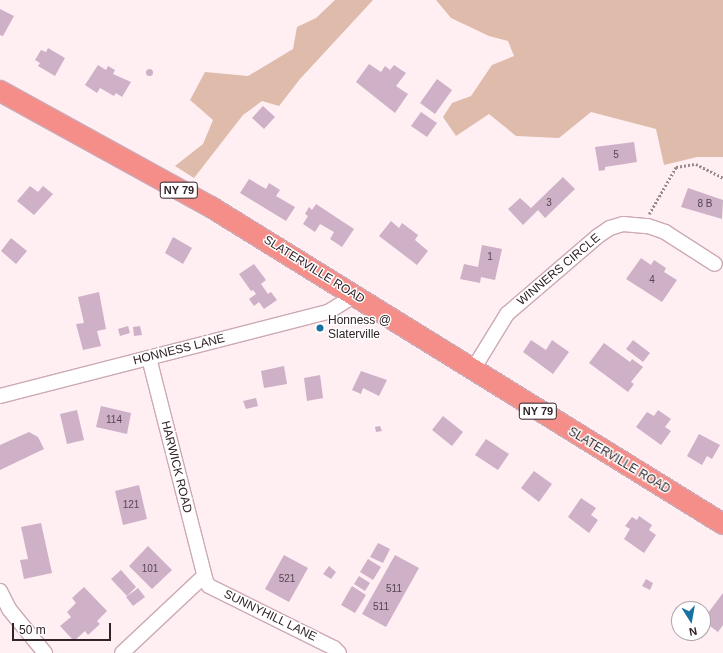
<!DOCTYPE html>
<style>
body{margin:0}
#map{position:relative;width:723px;height:653px;overflow:hidden;background:#ffeff3;font-family:Arial,sans-serif}
div>[style]{position:absolute}
[style*='--x']{left:calc(var(--x)*1px);top:calc(var(--y)*1px);width:calc(var(--w)*1px);rotate:calc(var(--a)*1deg)}
.forest>*{inset:0;background:#debbab}
.building>*{inset:0;background:#ceb0c7}
.round{border-radius:50%}
.path>*{height:2.5px;margin-top:-1.25px;transform-origin:0;background:repeating-linear-gradient(90deg,#98898e 0 2px,transparent 0 4px)}
.roads{filter:drop-shadow(1px 0 #cda9b4) drop-shadow(-1px 0 #cda9b4) drop-shadow(0 1px #cda9b4) drop-shadow(0 -1px #cda9b4)}
.minor>*{height:14px;margin:-7px;padding:0 7px;transform-origin:7px;border-radius:7px;background:#fff}
.highway>*{height:20px;margin:-10px;padding:0 10px;transform-origin:10px;border-radius:10px;background:#f58d89}
.dots>*{width:11px;height:11px;translate:-50% -50%;box-sizing:border-box;border:2px solid #fff;border-radius:50%}
span{translate:-50% -50%;white-space:nowrap;text-align:center;line-height:1.15;-webkit-text-stroke:3px #fff;paint-order:stroke}
.number-label{font-size:10px;color:#584650}
.number-label span{-webkit-text-stroke-width:0}
.shield-label span{padding:1px 3px;background:#fff;border:1px solid;border-radius:3px;-webkit-text-stroke-width:0}
.shield-label{font-size:11px;color:#312328;font-weight:700}
.street-label{font-size:12px;color:#312328}
.poi-label{font-size:12px;color:#312328}
.left{translate:0 -50%;text-align:left}
.north{position:absolute;left:671px;top:601px;width:40px;height:40px;box-sizing:border-box;background:#fff;border:1px solid #ada7a9;border-radius:50%;rotate:169deg;font-size:11px;font-weight:700;line-height:16px;text-align:center;color:#312328}
.north::after{content:'';display:block;margin:auto;width:14px;height:18px;background:#1872a1;clip-path:polygon(50% 0,100% 100%,50% 72%,0 100%)}
.scale{position:absolute;left:12px;top:623px;width:99px;height:18px;box-sizing:border-box;border:2px solid #312328;border-top:0;padding-left:5px;font-size:12px;line-height:14px;white-space:nowrap;color:#312328;-webkit-text-stroke:3px #fff;paint-order:stroke}
</style>
<div id="map">
<div class="forest">
<i style="clip-path:polygon(335px 0,373px 0,300px 79px,279px 106px,262px 101px,243px 115px,194px 178px,175px 166px,203px 144px,213px 120px,190px 100px,205px 72px,248px 76px,293px 49px,297px 27px,316px 18px)"></i>
<i style="clip-path:polygon(436px 0,723px 0,723px 157px,697px 157px,664px 165px,656px 129px,591px 112px,559px 138px,516px 136px,489px 114px,456px 136px,443px 117px,452px 103px,471px 96px,492px 65px,514px 56px,508px 41px,489px 36px,451px 18px)"></i>
</div>
<div class="building">
<i style="clip-path:polygon(0 9px,14px 16px,3px 36px,0 35px)"></i>
<i style="clip-path:polygon(48px 48px,65px 58px,55px 76px,38px 66px,40px 63px,35px 60px,41px 50px,46px 52px)"></i>
<i style="clip-path:polygon(369px 64px,381px 72px,385px 66px,390px 70px,394px 65px,406px 73px,396px 86px,408px 94px,395px 113px,356px 82px)"></i>
<i style="clip-path:polygon(98px 65px,106px 70px,108px 66px,115px 70px,113px 74px,131px 82px,122px 97px,116px 93px,114px 96px,100px 88px,97px 93px,85px 85px)"></i>
<i class="round" style="left:145.5px;top:68.5px;width:7px;height:7px"></i>
<i style="clip-path:polygon(437px 79px,452px 90px,435px 114px,420px 103px)"></i>
<i style="clip-path:polygon(263px 106px,275px 117px,264px 129px,252px 118px)"></i>
<i style="clip-path:polygon(421px 112px,437px 123px,427px 137px,411px 126px)"></i>
<i style="clip-path:polygon(634px 142px,637px 162px,605px 167px,605px 170px,599px 171px,595px 147px)"></i>
<i style="clip-path:polygon(563px 177px,575px 189px,545px 218px,538px 210px,523px 225px,508px 209px,520px 198px,531px 208px)"></i>
<i style="clip-path:polygon(249px 179px,266px 189px,269px 183px,280px 190px,276px 196px,295px 207px,286px 221px,240px 193px)"></i>
<i style="clip-path:polygon(30px 186px,38px 192px,43px 186px,53px 194px,34px 215px,17px 201px)"></i>
<i style="clip-path:polygon(688px 188px,723px 200px,722px 219px,681px 207px)"></i>
<i style="clip-path:polygon(316px 204px,354px 229px,342px 247px,330px 239px,334px 232px,320px 224px,315px 232px,303px 224px,308px 216px,305px 214px,309px 207px,312px 210px)"></i>
<i style="clip-path:polygon(391px 221px,399px 228px,402px 223px,418px 235px,415px 240px,428px 251px,417px 265px,379px 236px)"></i>
<i style="clip-path:polygon(173px 237px,192px 248px,183px 264px,165px 253px)"></i>
<i style="clip-path:polygon(11px 238px,27px 251px,16px 264px,1px 251px)"></i>
<i style="clip-path:polygon(482px 245px,502px 249px,495px 280px,481px 277px,480px 283px,460px 279px,464px 264px,478px 267px)"></i>
<i style="clip-path:polygon(641px 258px,651px 265px,654px 260px,666px 268px,664px 272px,677px 280px,662px 302px,626px 279px)"></i>
<i style="clip-path:polygon(254px 264px,266px 280px,261px 284px,268px 294px,271px 292px,277px 300px,264px 309px,259px 302px,254px 306px,249px 299px,256px 294px,253px 290px,251px 291px,239px 274px)"></i>
<i style="clip-path:polygon(99px 292px,106px 329px,97px 331px,101px 346px,83px 350px,76px 324px,84px 323px,78px 297px)"></i>
<i style="clip-path:polygon(128px 326px,130px 333px,120px 336px,118px 329px)"></i>
<i style="clip-path:polygon(140px 326px,142px 335px,134px 336px,133px 327px)"></i>
<i style="clip-path:polygon(531px 340px,546px 350px,552px 340px,569px 352px,553px 374px,523px 352px)"></i>
<i style="clip-path:polygon(633px 340px,650px 353px,643px 362px,626px 349px)"></i>
<i style="clip-path:polygon(604px 343px,630px 362px,632px 359px,643px 367px,631px 382px,634px 384px,628px 392px,589px 363px)"></i>
<i style="clip-path:polygon(284px 366px,287px 384px,264px 388px,261px 371px)"></i>
<i style="clip-path:polygon(361px 371px,387px 380px,379px 396px,363px 388px,361px 394px,352px 390px)"></i>
<i style="clip-path:polygon(320px 375px,323px 398px,307px 401px,304px 378px)"></i>
<i style="clip-path:polygon(256px 398px,258px 406px,246px 409px,243px 401px)"></i>
<i style="clip-path:polygon(101px 406px,131px 413px,127px 434px,96px 427px)"></i>
<i style="clip-path:polygon(77px 410px,84px 440px,67px 444px,60px 414px)"></i>
<i style="clip-path:polygon(658px 410px,671px 419px,665px 427px,671px 431px,661px 445px,636px 427px,647px 412px,654px 416px)"></i>
<i style="clip-path:polygon(443px 416px,463px 432px,452px 446px,432px 430px)"></i>
<i style="clip-path:polygon(380px 426px,382px 431px,376px 432px,375px 427px)"></i>
<i style="clip-path:polygon(29px 432px,38px 437px,44px 449px,0 470px,0 445px)"></i>
<i style="clip-path:polygon(699px 434px,720px 445px,712px 459px,707px 456px,702px 465px,687px 456px)"></i>
<i style="clip-path:polygon(486px 439px,509px 454px,498px 470px,475px 455px)"></i>
<i style="clip-path:polygon(534px 471px,552px 484px,539px 502px,521px 488px)"></i>
<i style="clip-path:polygon(139px 485px,147px 519px,123px 525px,115px 491px)"></i>
<i style="clip-path:polygon(581px 498px,596px 508px,591px 515px,598px 520px,589px 533px,568px 517px)"></i>
<i style="clip-path:polygon(639px 516px,652px 525px,649px 530px,656px 535px,644px 553px,624px 539px,630px 529px,625px 526px,632px 517px,637px 520px)"></i>
<i style="clip-path:polygon(41px 523px,52px 573px,24px 579px,20px 560px,28px 559px,21px 527px)"></i>
<i style="clip-path:polygon(378px 543px,390px 549px,383px 563px,370px 557px)"></i>
<i style="clip-path:polygon(148px 546px,172px 570px,152px 589px,129px 566px)"></i>
<i style="clip-path:polygon(284px 555px,308px 568px,289px 602px,265px 589px)"></i>
<i style="clip-path:polygon(395px 555px,419px 568px,386px 627px,362px 614px)"></i>
<i style="clip-path:polygon(368px 559px,381px 567px,373px 580px,360px 572px)"></i>
<i style="clip-path:polygon(329px 566px,336px 572px,331px 579px,323px 574px)"></i>
<i style="clip-path:polygon(121px 570px,136px 587px,127px 596px,111px 579px)"></i>
<i style="clip-path:polygon(359px 576px,370px 583px,365px 591px,354px 584px)"></i>
<i style="clip-path:polygon(646px 579px,653px 583px,650px 590px,642px 586px)"></i>
<i style="clip-path:polygon(352px 586px,366px 595px,355px 613px,341px 605px)"></i>
<i style="clip-path:polygon(84px 587px,107px 611px,97px 621px,100px 624px,88px 635px,85px 631px,74px 641px,60px 626px,71px 617px,67px 612px,76px 603px,72px 598px)"></i>
<i style="clip-path:polygon(138px 588px,145px 597px,133px 606px,126px 597px)"></i>
<i style="clip-path:polygon(723px 593px,723px 625px,718px 632px,703px 621px,703px 609px,708px 613px)"></i>
</div>
<div class="path">
<i style="--x:649;--y:214;--w:54;--a:-60.1"></i>
<i style="--x:676;--y:167;--w:20;--a:-9"></i>
<i style="--x:696;--y:164;--w:30;--a:27"></i>
</div>
<div class="roads">
<div class="minor">
<i style="--x:149;--y:358;--w:231;--a:75.7"></i>
<i style="--x:206;--y:582;--w:5;--a:53"></i>
<i style="--x:209;--y:586;--w:140;--a:26.4"></i>
<i style="--x:334;--y:648;--w:7;--a:45"></i>
<i style="--x:472;--y:371;--w:67;--a:-58.4"></i>
<i style="--x:507;--y:314;--w:120;--a:-40.6"></i>
<i style="--x:598;--y:236;--w:14;--a:-34"></i>
<i style="--x:610;--y:228;--w:14;--a:-17"></i>
<i style="--x:623;--y:224;--w:25;--a:5"></i>
<i style="--x:648;--y:226;--w:18;--a:19"></i>
<i style="--x:665;--y:232;--w:59;--a:32.6"></i>
<i style="--x:0;--y:396;--w:339;--a:-14.4"></i>
<i style="--x:328;--y:312;--w:31;--a:-32"></i>
<i style="--x:0;--y:591;--w:20;--a:63"></i>
<i style="--x:9;--y:609;--w:57;--a:50.7"></i>
<i style="--x:122;--y:653;--w:111;--a:-43.2"></i>
</div>
<div class="highway">
<i style="--x:0;--y:91;--w:241;--a:28.8"></i>
<i style="--x:211;--y:207;--w:602;--a:31.76"></i>
</div>
</div>
<div class="dots">
<i style="left:320px;top:328px;background:#1872a1"></i>
</div>
<div class="number-label">
<span style="left:616px;top:155px">5</span>
<span style="left:549px;top:203px">3</span>
<span style="left:705px;top:204px">8 B</span>
<span style="left:490px;top:257px">1</span>
<span style="left:652px;top:280px">4</span>
<span style="left:114px;top:420px">114</span>
<span style="left:131px;top:505px">121</span>
<span style="left:150px;top:569px">101</span>
<span style="left:287px;top:579px">521</span>
<span style="left:394px;top:589px">511</span>
<span style="left:381px;top:607px">511</span>
</div>
<div class="shield-label">
<span style="left:179px;top:190px">NY 79</span>
<span style="left:538px;top:411px">NY 79</span>
</div>
<div class="street-label">
<span style="left:314px;top:270px;rotate:32deg">SLATERVILLE ROAD</span>
<span style="left:559px;top:270px;rotate:-40deg">WINNERS CIRCLE</span>
<span style="left:179px;top:350px;rotate:-14deg">HONNESS LANE</span>
<span style="left:619px;top:461px;rotate:31deg">SLATERVILLE ROAD</span>
<span style="left:176px;top:467px;rotate:76deg">HARWICK ROAD</span>
<span style="left:270px;top:616px;rotate:26deg">SUNNYHILL LANE</span>
</div>
<div class="poi-label">
<span class="left" style="left:328px;top:328px">Honness @<br>Slaterville</span>
</div>
<div class="north">N</div>
<div class="scale">50 m</div>
</div>
